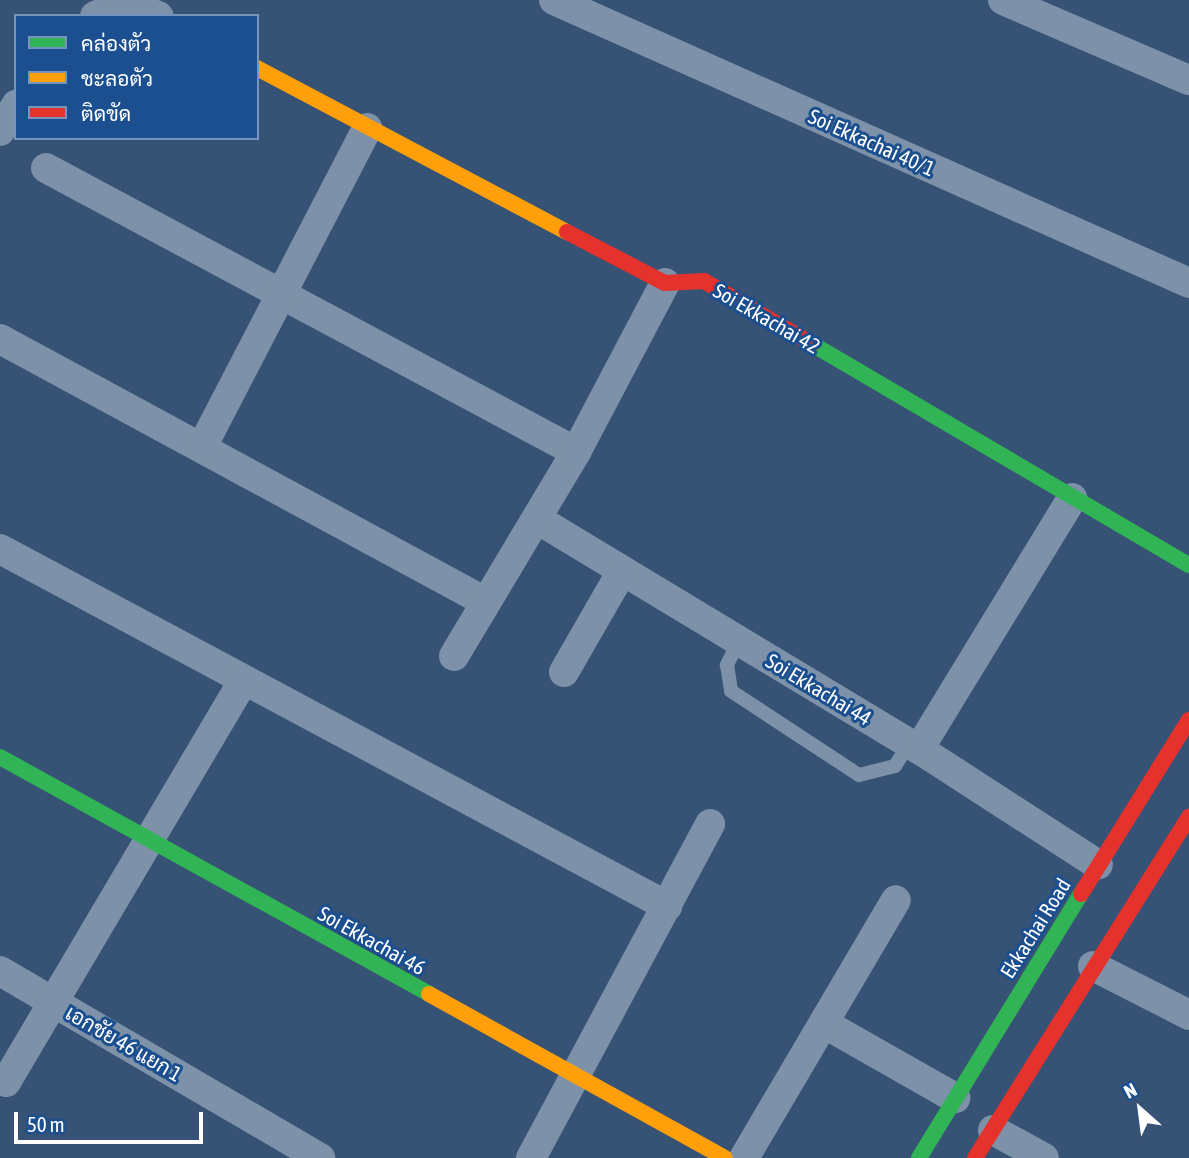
<!DOCTYPE html>
<meta charset="utf-8">
<style>
body{margin:0}
#map{position:relative;width:1189px;height:1158px;overflow:hidden;background:#365274;font-family:"Asap Condensed",Sarabun,sans-serif}
div>[style]{position:absolute}
[style*='--x']{left:calc(var(--x)*1px);top:calc(var(--y)*1px);width:calc(var(--w)*1px);rotate:calc(var(--a)*1deg)}
.lane>*{height:14px;margin:-7px;padding:0 7px;transform-origin:7px;border-radius:7px;background:#7d92a8}
.street>*{height:30px;margin:-15px;padding:0 15px;transform-origin:15px;border-radius:15px;background:#7d92a8}
.fast>*{height:16px;margin:-8px;padding:0 8px;transform-origin:8px;border-radius:8px;background:#30b455}
.slow>*{height:16px;margin:-8px;padding:0 8px;transform-origin:8px;border-radius:8px;background:#ff9f0a}
.jam>*{height:16px;margin:-8px;padding:0 8px;transform-origin:8px;border-radius:8px;background:#e5322d}
span{translate:-50% -50%;white-space:nowrap;text-align:center;line-height:1.15;-webkit-text-stroke:6px #1b4f8f;paint-order:stroke}
.street-label{font-size:21px;color:#fff}
.legend{position:absolute;left:14px;top:14px;width:245px;height:126px;box-sizing:border-box;background:#1b4f8f;border:2px solid #7695bc;margin:0;padding:9px 12px;list-style:none;font-size:21px;color:#fff}
.legend li{display:flex;align-items:center;gap:14px;height:35px}
.legend b{width:35px;border:2px solid #7695bc}
.north{position:absolute;left:1105px;top:1074px;width:70px;height:70px;-webkit-text-stroke:5px #1b4f8f;paint-order:stroke;rotate:332deg;font-size:19px;font-weight:700;line-height:28px;text-align:center;color:#fff}
.north::after{content:'';display:block;margin:auto;width:24px;height:32px;background:#fff;clip-path:polygon(50% 0,100% 100%,50% 72%,0 100%)}
.scale{position:absolute;left:14px;top:1112px;width:189px;height:32px;box-sizing:border-box;border:4px solid #fff;border-top:0;padding-left:9px;font-size:21px;line-height:24px;white-space:nowrap;color:#fff;-webkit-text-stroke:5px #1b4f8f;paint-order:stroke}
</style>
<div id="map">
<div class="lane">
<i style="--x:739;--y:641;--w:27;--a:117"></i>
<i style="--x:727;--y:665;--w:26;--a:81"></i>
<i style="--x:731;--y:691;--w:153;--a:33.3"></i>
<i style="--x:859;--y:775;--w:37;--a:-14"></i>
<i style="--x:895;--y:766;--w:26;--a:-58"></i>
</div>
<div class="street">
<i style="--x:554;--y:0;--w:695;--a:24.02"></i>
<i style="--x:1003;--y:0;--w:202;--a:23.3"></i>
<i style="--x:95;--y:16;--w:34;--a:-23"></i>
<i style="--x:126;--y:3;--w:35;--a:22"></i>
<i style="--x:0;--y:131;--w:31;--a:-58"></i>
<i style="--x:46;--y:168;--w:601;--a:28.18"></i>
<i style="--x:0;--y:339;--w:550;--a:28.43"></i>
<i style="--x:203;--y:445;--w:357;--a:-62.6"></i>
<i style="--x:537;--y:519;--w:446;--a:31.1"></i>
<i style="--x:919;--y:749;--w:213;--a:32.9"></i>
<i style="--x:0;--y:549;--w:757;--a:28.16"></i>
<i style="--x:454;--y:656;--w:238;--a:-59.1"></i>
<i style="--x:576;--y:452;--w:191;--a:-62.2"></i>
<i style="--x:564;--y:672;--w:116;--a:-60.1"></i>
<i style="--x:919;--y:749;--w:294;--a:-58.6"></i>
<i style="--x:1093;--y:966;--w:108;--a:27"></i>
<i style="--x:0;--y:971;--w:371;--a:30.3"></i>
<i style="--x:825;--y:1024;--w:150;--a:29.6"></i>
<i style="--x:6;--y:1082;--w:467;--a:-59.4"></i>
<i style="--x:993;--y:1130;--w:58;--a:28.8"></i>
<i style="--x:531;--y:1158;--w:379;--a:-61.8"></i>
<i style="--x:744;--y:1158;--w:299;--a:-59.5"></i>
</div>
<div class="fast">
<i style="--x:812;--y:344;--w:437;--a:30.4"></i>
<i style="--x:0;--y:757;--w:490;--a:28.9"></i>
<i style="--x:919;--y:1158;--w:310;--a:-58.5"></i>
</div>
<div class="slow">
<i style="--x:257;--y:68;--w:351;--a:27.9"></i>
<i style="--x:429;--y:994;--w:338;--a:29"></i>
</div>
<div class="jam">
<i style="--x:567;--y:232;--w:110;--a:27.5"></i>
<i style="--x:665;--y:283;--w:39;--a:-3"></i>
<i style="--x:704;--y:281;--w:125;--a:30.3"></i>
<i style="--x:1081;--y:894;--w:205;--a:-58.2"></i>
<i style="--x:975;--y:1158;--w:403;--a:-57.9"></i>
</div>
<div class="street-label">
<span style="left:872px;top:142px;rotate:24deg">Soi Ekkachai 40/1</span>
<span style="left:767px;top:318px;rotate:30deg">Soi Ekkachai 42</span>
<span style="left:819px;top:689px;rotate:31deg">Soi Ekkachai 44</span>
<span style="left:1035px;top:928px;rotate:-58deg">Ekkachai Road</span>
<span style="left:372px;top:940px;rotate:29deg">Soi Ekkachai 46</span>
<span style="left:124px;top:1043px;rotate:30deg">เอกชัย 46 แยก 1</span>
</div>
<ul class="legend">
<li><b style="height:9px;background:#30b455"></b>คล่องตัว</li>
<li><b style="height:9px;background:#ff9f0a"></b>ชะลอตัว</li>
<li><b style="height:9px;background:#e5322d"></b>ติดขัด</li>
</ul>
<div class="north">N</div>
<div class="scale">50 m</div>
</div>
